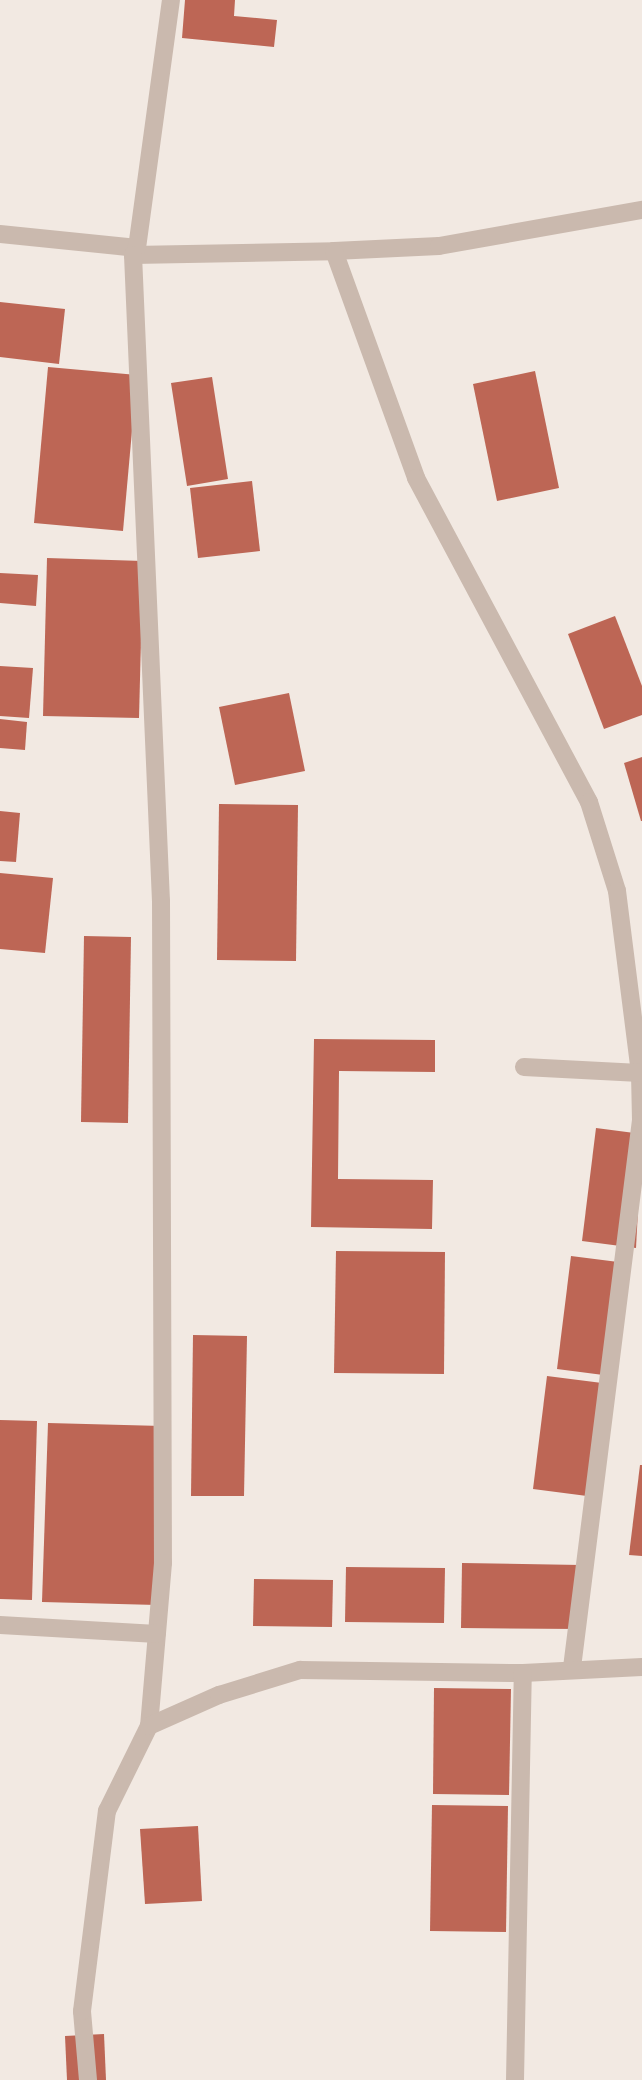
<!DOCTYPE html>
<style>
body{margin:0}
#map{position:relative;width:642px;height:2080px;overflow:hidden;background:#f2e9e2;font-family:Raleway,sans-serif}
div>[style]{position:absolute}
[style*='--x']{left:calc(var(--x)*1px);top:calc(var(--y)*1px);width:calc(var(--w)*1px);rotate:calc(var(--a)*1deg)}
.building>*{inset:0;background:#bd6655}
.minor>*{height:18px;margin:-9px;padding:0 9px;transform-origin:9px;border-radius:9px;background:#cab9ae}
span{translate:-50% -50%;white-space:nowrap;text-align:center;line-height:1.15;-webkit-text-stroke:5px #faf4ee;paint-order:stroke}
</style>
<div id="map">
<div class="building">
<i style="clip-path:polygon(185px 0,235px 0,234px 16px,277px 20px,274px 47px,182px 38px)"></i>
<i style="clip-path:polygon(0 302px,65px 309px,59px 364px,0 357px)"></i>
<i style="clip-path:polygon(48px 367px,137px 375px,123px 531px,34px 523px)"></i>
<i style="clip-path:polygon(535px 371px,559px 488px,497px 501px,473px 384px)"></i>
<i style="clip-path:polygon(212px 377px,228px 479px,187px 486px,171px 383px)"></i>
<i style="clip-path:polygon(252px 481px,260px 551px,198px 558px,190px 488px)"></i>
<i style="clip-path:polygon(47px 558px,143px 561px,139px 718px,43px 716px)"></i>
<i style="clip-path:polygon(0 573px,38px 575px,36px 606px,0 603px)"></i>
<i style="clip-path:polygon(615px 616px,642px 686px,642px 715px,604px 729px,568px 634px)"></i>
<i style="clip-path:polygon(0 666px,33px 668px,29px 718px,0 716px)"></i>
<i style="clip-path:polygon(289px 693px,305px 771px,235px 785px,219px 707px)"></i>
<i style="clip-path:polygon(0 719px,27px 722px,25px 750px,0 748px)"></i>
<i style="clip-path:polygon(642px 757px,642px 821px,641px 821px,624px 763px)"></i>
<i style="clip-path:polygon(219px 804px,298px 805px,296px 961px,217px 960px)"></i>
<i style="clip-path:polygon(0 811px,20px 813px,16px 862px,0 861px)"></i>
<i style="clip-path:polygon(0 873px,53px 878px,45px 953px,0 949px)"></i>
<i style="clip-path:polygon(84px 936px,131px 937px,128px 1123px,81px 1122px)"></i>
<i style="clip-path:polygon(314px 1039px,435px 1040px,435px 1072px,339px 1071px,338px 1179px,433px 1180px,432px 1229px,311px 1227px)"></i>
<i style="clip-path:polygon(596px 1128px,642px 1134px,636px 1248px,582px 1241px)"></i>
<i style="clip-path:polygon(336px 1251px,445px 1252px,444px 1374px,334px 1373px)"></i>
<i style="clip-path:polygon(571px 1256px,626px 1263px,611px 1376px,557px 1369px)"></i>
<i style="clip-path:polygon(193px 1335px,247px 1336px,244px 1496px,191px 1496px)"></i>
<i style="clip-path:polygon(547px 1376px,602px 1383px,587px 1496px,533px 1489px)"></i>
<i style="clip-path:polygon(0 1420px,37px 1421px,32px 1600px,0 1599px)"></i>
<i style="clip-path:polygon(48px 1423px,162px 1426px,157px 1605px,42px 1602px)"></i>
<i style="clip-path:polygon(640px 1465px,642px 1465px,642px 1556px,629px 1555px)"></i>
<i style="clip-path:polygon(462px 1563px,581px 1565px,580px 1629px,461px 1628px)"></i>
<i style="clip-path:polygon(346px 1567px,445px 1568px,444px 1623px,345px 1622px)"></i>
<i style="clip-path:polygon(254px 1579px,333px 1580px,332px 1627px,253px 1626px)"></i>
<i style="clip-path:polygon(434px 1688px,511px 1689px,509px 1795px,433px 1794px)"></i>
<i style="clip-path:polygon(432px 1805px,508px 1806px,506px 1932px,430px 1931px)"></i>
<i style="clip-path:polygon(198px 1826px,202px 1901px,145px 1904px,140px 1829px)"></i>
<i style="clip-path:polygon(104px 2034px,106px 2080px,67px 2080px,65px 2036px)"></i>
</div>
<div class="minor">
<i style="--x:0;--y:234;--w:138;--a:5.8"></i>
<i style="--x:137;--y:248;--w:8;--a:120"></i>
<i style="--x:133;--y:255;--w:201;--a:-1.1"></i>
<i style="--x:334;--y:251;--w:105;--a:-2.7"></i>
<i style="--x:439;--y:246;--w:206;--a:-10.1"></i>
<i style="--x:137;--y:248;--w:250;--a:-82.2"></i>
<i style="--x:334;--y:251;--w:241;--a:70.1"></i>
<i style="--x:416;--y:478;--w:367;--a:61.9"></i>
<i style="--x:589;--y:802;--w:93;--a:72.5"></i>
<i style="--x:617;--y:891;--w:183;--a:82.8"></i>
<i style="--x:640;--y:1073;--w:47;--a:88.8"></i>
<i style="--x:641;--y:1120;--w:552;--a:97.18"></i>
<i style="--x:133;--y:255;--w:647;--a:87.52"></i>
<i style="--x:161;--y:901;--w:662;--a:89.83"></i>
<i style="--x:163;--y:1563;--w:164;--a:94.9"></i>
<i style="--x:524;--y:1067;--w:116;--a:3"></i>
<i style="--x:0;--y:1625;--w:157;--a:3.3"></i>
<i style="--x:88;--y:2080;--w:69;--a:-95"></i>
<i style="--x:82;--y:2011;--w:202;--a:-82.9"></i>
<i style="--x:107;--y:1811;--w:95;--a:-63.7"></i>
<i style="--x:149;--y:1726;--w:77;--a:-23.9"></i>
<i style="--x:219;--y:1695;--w:85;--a:-17.2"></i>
<i style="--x:300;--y:1670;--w:223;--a:0.8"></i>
<i style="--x:523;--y:1673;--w:119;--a:-2.9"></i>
<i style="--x:515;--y:2080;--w:407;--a:-88.9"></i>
</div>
</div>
